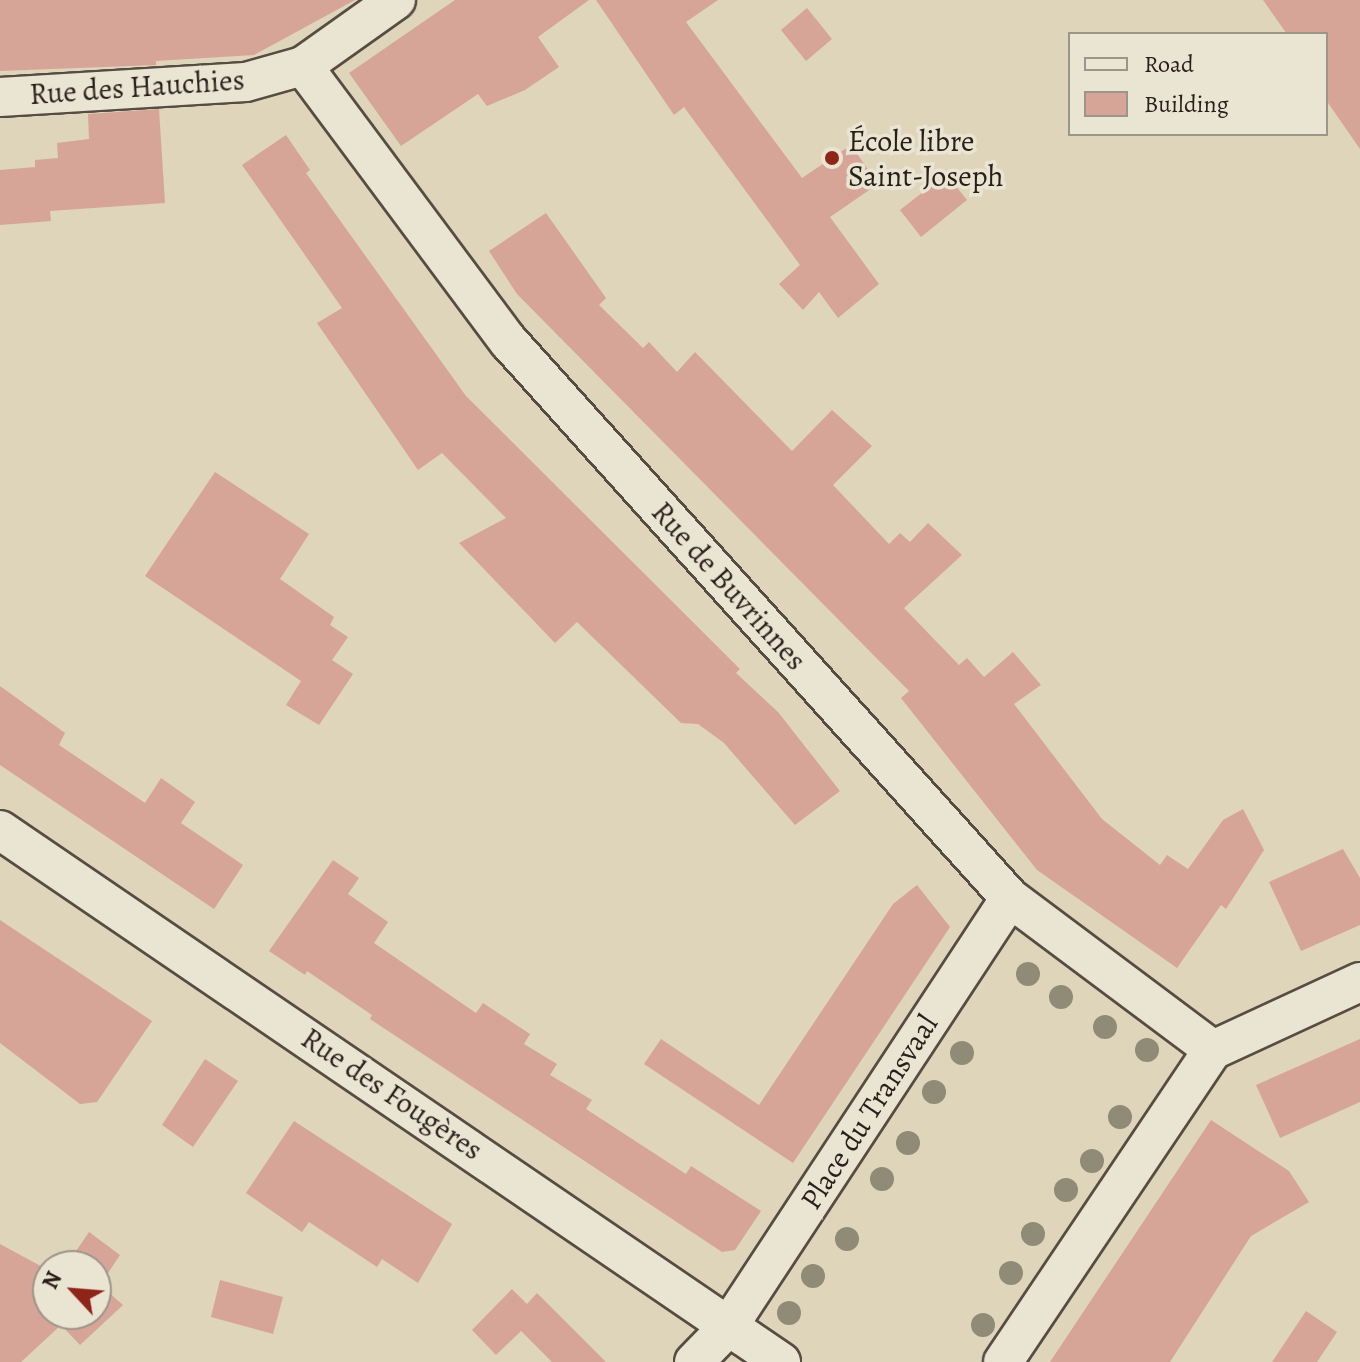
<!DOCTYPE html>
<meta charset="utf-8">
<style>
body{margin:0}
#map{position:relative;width:1360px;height:1362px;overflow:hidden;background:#ded5bb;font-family:Alegreya,serif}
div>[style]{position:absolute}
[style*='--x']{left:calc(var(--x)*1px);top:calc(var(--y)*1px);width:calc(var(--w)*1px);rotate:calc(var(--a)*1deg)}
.building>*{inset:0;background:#d6a598}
.roads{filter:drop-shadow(2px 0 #574c42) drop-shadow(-2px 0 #574c42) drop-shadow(0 2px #574c42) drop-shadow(0 -2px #574c42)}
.minor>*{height:38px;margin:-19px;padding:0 19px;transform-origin:19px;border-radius:19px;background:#eae4d3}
.trees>*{width:24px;height:24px;margin:-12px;border-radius:50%;background:#908b76}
.dots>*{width:22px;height:22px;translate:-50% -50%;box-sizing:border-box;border:4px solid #eae4d3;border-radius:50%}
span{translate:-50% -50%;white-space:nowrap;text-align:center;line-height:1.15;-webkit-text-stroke:7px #eae4d3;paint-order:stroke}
.street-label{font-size:30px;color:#2a1e19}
.poi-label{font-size:30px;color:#2a1e19}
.left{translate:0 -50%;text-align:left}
.legend{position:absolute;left:1068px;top:32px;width:260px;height:104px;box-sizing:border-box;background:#eae4d3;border:2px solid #9d9589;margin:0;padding:10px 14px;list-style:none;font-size:24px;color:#2a1e19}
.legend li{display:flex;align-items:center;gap:16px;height:40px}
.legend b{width:40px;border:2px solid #9d9589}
.north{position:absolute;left:32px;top:1250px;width:80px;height:80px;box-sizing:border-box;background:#eae4d3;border:2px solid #9d9589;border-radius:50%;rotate:296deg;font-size:22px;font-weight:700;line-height:32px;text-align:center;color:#2a1e19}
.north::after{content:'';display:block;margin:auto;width:28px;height:36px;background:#8f2418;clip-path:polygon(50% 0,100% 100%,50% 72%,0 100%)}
</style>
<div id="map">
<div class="building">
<i style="clip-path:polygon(0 0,355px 0,254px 55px,156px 61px,156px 65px,0 71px)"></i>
<i style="clip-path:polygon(455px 0,589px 0,538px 37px,559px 67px,525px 90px,487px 106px,478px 94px,401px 146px,349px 73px)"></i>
<i style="clip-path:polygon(596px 0,718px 0,686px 22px,802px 178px,851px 145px,878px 184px,830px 217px,879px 284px,838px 318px,819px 292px,803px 310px,779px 284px,800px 265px,684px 107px,674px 115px)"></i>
<i style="clip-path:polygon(1263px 0,1360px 0,1360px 149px,1326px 100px,1326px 34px,1287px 34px)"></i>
<i style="clip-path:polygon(807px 8px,832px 39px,806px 61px,781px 30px)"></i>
<i style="clip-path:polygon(159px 109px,165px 203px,50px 211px,51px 221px,0 225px,0 170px,35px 167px,35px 160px,58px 158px,57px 143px,89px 139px,88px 114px)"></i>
<i style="clip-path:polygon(286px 135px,310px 170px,306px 173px,466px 396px,740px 669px,736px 673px,778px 712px,840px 791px,795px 825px,724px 743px,698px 724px,681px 723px,577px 622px,555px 643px,459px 543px,506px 518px,442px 453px,418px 470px,317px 323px,342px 308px,242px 165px)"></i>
<i style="clip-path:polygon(946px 174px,967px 200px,921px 237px,900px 210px)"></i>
<i style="clip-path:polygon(546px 213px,606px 298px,599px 305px,643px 348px,649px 342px,677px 372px,695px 352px,792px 451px,832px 410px,872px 446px,833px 485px,889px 544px,900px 533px,910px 542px,928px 523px,962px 555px,904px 608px,959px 665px,967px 658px,984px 677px,1013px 652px,1041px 685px,1014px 704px,1102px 819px,1160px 865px,1167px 855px,1188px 869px,1223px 820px,1243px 809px,1264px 850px,1226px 909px,1221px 905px,1177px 968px,1037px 870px,901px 698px,909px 691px,517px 294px,489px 251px)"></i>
<i style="clip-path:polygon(215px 472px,309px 534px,280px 579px,334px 617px,330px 625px,348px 637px,332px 660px,353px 674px,319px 725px,286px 705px,301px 681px,145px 576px)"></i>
<i style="clip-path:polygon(0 686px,65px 733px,59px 745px,145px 803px,161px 778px,195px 802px,181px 823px,243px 865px,214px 909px,0 765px)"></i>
<i style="clip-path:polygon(1343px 849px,1360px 878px,1360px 925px,1301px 951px,1269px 882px)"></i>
<i style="clip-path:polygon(333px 860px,359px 878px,348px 894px,388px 922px,374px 943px,476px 1013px,483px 1003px,530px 1034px,524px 1044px,557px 1064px,550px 1075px,592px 1100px,586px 1109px,686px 1174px,691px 1166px,761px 1211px,735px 1250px,722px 1252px,370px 1019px,372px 1015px,307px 971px,305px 975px,269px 951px)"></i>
<i style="clip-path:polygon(917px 885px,950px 927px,793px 1163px,644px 1064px,661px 1039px,759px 1105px,893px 904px)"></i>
<i style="clip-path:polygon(0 920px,152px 1021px,97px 1102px,80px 1104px,0 1043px)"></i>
<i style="clip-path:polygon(1360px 1039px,1360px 1102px,1280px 1138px,1256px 1085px)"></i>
<i style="clip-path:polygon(205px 1059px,238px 1081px,193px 1147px,162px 1125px)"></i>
<i style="clip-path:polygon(1211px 1120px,1289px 1171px,1309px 1202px,1251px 1236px,1170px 1362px,1050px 1362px)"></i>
<i style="clip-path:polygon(294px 1121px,452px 1224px,418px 1283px,382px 1259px,377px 1267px,309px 1222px,302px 1232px,246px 1193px)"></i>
<i style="clip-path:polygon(89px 1232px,120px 1255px,100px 1285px,123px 1305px,80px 1345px,61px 1325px,21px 1362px,0 1362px,0 1244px,48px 1270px,48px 1314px,96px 1314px,96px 1266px,66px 1266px)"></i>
<i style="clip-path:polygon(220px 1280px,283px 1297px,273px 1334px,211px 1317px)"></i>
<i style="clip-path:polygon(512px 1289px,527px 1304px,537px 1293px,606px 1362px,552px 1362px,521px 1331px,496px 1355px,472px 1330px)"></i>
<i style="clip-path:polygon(1306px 1311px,1337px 1332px,1317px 1362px,1272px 1362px)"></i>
</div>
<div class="roads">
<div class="minor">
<i style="--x:303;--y:66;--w:344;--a:53.3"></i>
<i style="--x:509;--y:342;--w:748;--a:47.98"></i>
<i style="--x:1010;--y:898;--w:254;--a:36.8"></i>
<i style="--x:0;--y:97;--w:246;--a:-3.5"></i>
<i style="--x:246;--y:82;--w:59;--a:-15.7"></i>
<i style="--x:303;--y:66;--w:114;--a:-35.4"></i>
<i style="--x:0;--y:830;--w:945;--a:34.26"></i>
<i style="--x:1213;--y:1050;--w:162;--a:-24.8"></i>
<i style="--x:694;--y:1362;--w:49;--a:-45.8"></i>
<i style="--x:728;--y:1327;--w:513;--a:-56.68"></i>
<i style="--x:1003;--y:1362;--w:376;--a:-56.1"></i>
</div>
</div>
<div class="trees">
<i style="left:1028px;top:974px"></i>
<i style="left:1061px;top:997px"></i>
<i style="left:1105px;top:1027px"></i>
<i style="left:1147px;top:1050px"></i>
<i style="left:962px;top:1053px"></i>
<i style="left:934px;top:1092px"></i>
<i style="left:1120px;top:1117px"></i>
<i style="left:908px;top:1143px"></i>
<i style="left:1092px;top:1161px"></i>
<i style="left:882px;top:1179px"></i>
<i style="left:1066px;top:1190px"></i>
<i style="left:1033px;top:1234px"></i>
<i style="left:847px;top:1239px"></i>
<i style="left:1011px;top:1273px"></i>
<i style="left:813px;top:1276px"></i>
<i style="left:789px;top:1313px"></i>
<i style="left:983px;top:1325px"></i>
</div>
<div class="dots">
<i style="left:832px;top:158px;background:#8f2418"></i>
</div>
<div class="street-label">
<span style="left:137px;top:87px;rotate:-4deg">Rue des Hauchies</span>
<span style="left:729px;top:586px;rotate:48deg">Rue de Buvrinnes</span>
<span style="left:392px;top:1094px;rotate:34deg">Rue des Fougères</span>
<span style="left:869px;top:1112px;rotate:-57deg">Place du Transvaal</span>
</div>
<div class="poi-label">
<span class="left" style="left:848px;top:158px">École libre<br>Saint-Joseph</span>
</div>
<ul class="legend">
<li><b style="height:10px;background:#eae4d3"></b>Road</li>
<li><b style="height:22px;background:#d6a598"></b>Building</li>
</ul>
<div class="north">N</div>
</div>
